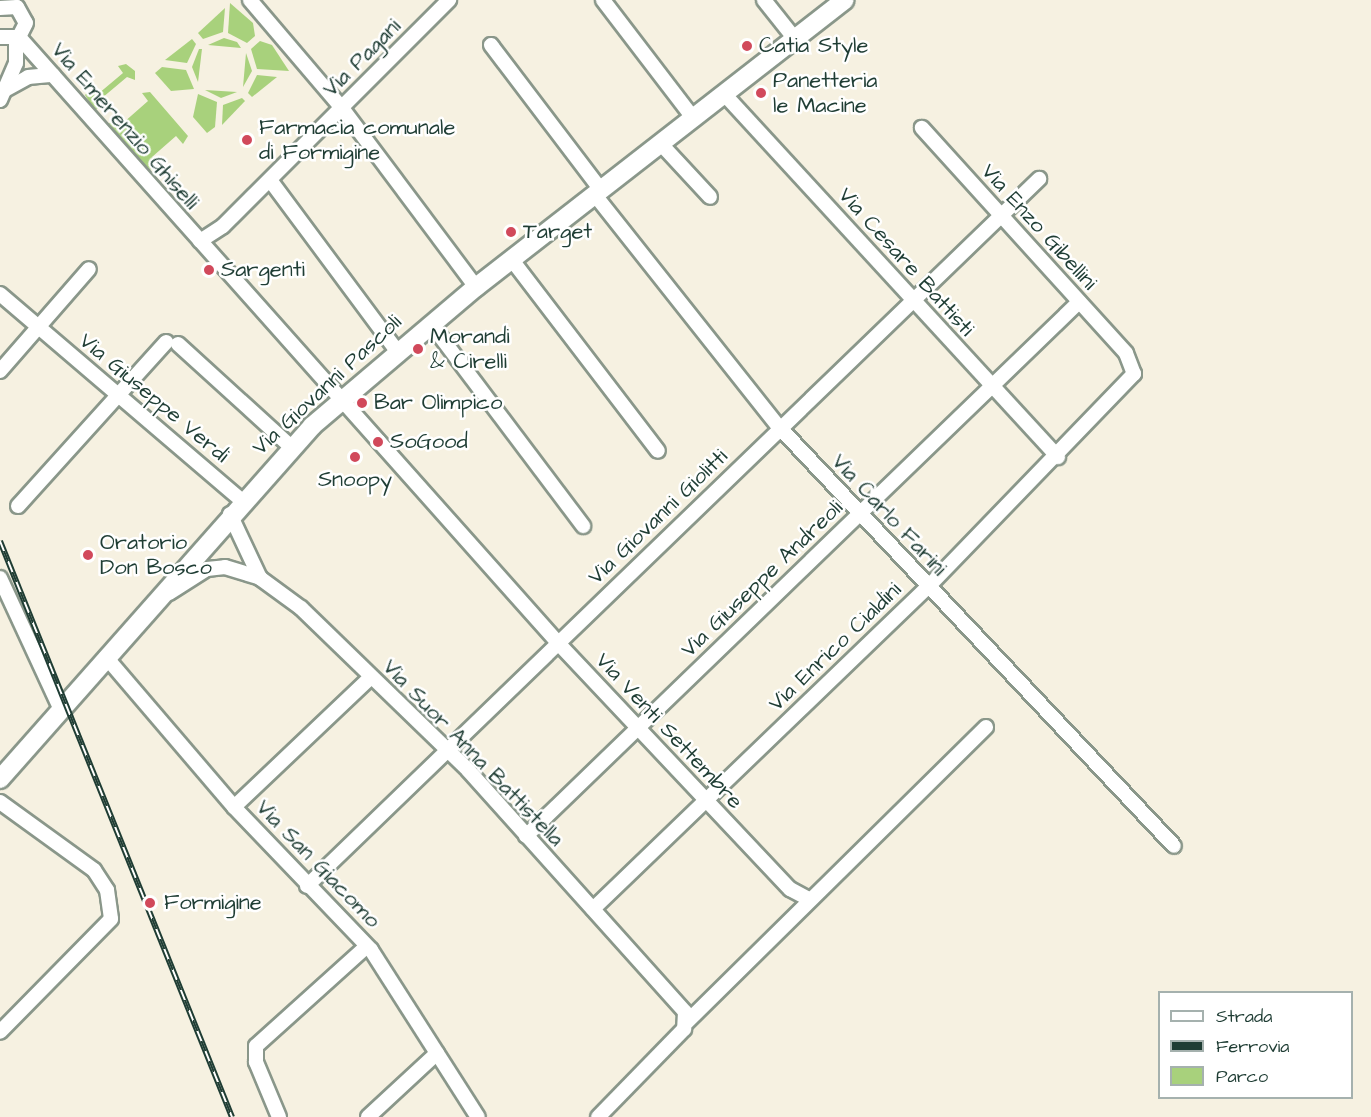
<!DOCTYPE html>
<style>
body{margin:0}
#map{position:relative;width:1371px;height:1117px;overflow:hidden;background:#f6f1e1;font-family:"Architects Daughter",sans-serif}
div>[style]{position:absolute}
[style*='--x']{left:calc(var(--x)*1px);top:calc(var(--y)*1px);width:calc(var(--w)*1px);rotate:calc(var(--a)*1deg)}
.green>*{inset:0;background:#a8d17c}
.roads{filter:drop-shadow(2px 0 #8a978a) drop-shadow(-2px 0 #8a978a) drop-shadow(0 2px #8a978a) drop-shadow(0 -2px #8a978a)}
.minor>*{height:14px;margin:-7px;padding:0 7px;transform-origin:7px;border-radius:7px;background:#fff}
.tertiary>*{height:18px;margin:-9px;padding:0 9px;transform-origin:9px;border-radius:9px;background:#fff}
.rail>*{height:6px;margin-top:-3px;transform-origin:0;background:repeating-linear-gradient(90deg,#fff 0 11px,#1f3d34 0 22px);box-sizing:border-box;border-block:2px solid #1f3d34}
.dots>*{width:16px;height:16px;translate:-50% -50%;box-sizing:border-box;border:3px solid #fff;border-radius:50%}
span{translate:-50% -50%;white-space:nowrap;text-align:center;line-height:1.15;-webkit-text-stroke:5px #fff;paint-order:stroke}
.poi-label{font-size:22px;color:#1f3d34}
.left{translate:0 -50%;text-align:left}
.street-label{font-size:22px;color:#1f3d34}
.legend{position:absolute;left:1158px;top:991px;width:195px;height:108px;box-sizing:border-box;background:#fff;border:2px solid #a5b1ae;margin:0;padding:8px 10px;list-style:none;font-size:18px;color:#1f3d34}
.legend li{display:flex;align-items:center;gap:12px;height:30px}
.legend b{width:30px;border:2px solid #a5b1ae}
</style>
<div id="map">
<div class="green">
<i style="clip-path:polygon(230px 3px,253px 23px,255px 36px,247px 43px,228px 33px)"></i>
<i style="clip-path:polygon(225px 8px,223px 32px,203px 39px,198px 33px)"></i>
<i style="clip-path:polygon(224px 38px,237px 42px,241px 48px,208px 45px)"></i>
<i style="clip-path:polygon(192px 39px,196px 44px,187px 63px,165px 60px)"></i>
<i style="clip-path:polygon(260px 41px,272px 45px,289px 71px,257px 69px,251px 49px)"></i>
<i style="clip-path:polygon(199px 49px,202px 49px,198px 82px,192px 67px)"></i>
<i style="clip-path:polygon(246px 53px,252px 71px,243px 87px)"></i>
<i style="clip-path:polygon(126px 64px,135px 71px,135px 80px,127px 77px,102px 98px,107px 105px,94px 110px,85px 95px,93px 87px,98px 94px,123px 73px,118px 66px)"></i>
<i style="clip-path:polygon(162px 67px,186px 70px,194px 89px,171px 91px,155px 73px)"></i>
<i style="clip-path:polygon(257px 75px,277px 77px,252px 97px,248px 93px)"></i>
<i style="clip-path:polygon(205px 90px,237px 92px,221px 98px)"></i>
<i style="clip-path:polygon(150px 92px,188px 136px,183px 144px,176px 136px,152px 157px,159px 165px,148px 171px,108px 125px,116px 115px,123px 123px,148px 101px,142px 93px)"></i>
<i style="clip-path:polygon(198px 94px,217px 102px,215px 127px,207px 133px,193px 117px)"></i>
<i style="clip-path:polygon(242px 98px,245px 101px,222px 125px,223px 105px)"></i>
</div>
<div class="roads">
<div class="minor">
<i style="--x:250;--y:0;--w:142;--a:49.6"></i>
<i style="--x:342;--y:108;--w:224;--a:53.2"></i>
<i style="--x:603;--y:0;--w:150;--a:52.6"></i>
<i style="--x:764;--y:0;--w:50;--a:51.5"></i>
<i style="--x:0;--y:8;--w:17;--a:-3"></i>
<i style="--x:17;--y:7;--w:18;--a:61"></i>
<i style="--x:26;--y:23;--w:16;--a:117"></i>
<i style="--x:19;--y:37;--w:19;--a:180"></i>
<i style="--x:19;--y:37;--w:812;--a:48.34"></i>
<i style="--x:559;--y:644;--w:337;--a:46.7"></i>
<i style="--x:790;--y:889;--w:21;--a:28"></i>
<i style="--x:491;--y:45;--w:182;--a:52.8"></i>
<i style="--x:5;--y:90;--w:26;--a:-29"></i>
<i style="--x:28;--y:77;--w:25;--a:-5"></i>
<i style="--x:725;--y:95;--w:492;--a:47.4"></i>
<i style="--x:0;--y:100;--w:40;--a:-66.6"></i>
<i style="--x:16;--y:63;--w:25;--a:-90"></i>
<i style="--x:661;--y:144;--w:72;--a:47.2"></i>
<i style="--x:270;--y:180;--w:213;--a:53.4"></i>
<i style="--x:595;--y:195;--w:298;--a:51.6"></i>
<i style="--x:780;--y:428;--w:574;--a:46.69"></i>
<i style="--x:200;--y:241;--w:27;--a:-33"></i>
<i style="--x:223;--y:226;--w:320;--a:-45"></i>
<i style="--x:512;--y:260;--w:240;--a:52.6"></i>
<i style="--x:0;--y:294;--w:318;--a:40.5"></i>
<i style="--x:431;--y:324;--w:253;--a:53"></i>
<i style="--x:178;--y:344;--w:153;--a:42.3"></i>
<i style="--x:0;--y:371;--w:135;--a:-48.9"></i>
<i style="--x:18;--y:506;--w:221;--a:-47.9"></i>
<i style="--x:230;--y:514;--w:71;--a:64.9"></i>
<i style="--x:0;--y:578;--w:143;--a:65.2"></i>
<i style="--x:169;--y:593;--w:45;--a:-32.3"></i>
<i style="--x:207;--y:569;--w:18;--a:-6"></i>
<i style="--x:225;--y:567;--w:37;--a:17"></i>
<i style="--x:260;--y:578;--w:51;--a:36.2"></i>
<i style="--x:301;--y:608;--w:233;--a:44.1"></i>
<i style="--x:468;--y:770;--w:325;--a:48.1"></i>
<i style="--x:685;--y:1012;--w:17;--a:93"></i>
<i style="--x:684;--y:1029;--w:123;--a:134.3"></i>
<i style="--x:106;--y:657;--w:197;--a:49.5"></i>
<i style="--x:234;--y:807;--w:198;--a:46.2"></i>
<i style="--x:371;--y:950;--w:198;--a:57.4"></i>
<i style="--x:0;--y:802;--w:116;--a:35.9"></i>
<i style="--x:94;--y:870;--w:24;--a:57"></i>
<i style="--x:107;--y:890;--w:29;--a:82"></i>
<i style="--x:111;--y:919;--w:158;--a:134.5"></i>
<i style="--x:234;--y:807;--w:189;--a:-43.5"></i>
<i style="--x:526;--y:836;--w:769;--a:-44"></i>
<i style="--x:307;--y:886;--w:1018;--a:-44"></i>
<i style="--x:593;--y:909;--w:463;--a:-43.9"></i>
<i style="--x:927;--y:588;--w:298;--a:-46"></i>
<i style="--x:1134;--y:374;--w:22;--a:-111"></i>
<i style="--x:1126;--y:353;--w:304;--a:-132.2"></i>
<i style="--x:687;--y:1022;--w:420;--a:-44.6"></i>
<i style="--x:279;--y:1117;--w:60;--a:-112.7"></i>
<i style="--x:256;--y:1062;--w:16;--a:-90"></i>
<i style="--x:256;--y:1046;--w:149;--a:-42"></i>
<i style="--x:368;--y:1117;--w:94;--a:-42.8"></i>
</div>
<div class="tertiary">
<i style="--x:0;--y:779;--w:471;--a:-48.5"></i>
<i style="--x:312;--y:426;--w:215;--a:-40.3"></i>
<i style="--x:476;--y:287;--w:467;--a:-37.9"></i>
</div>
</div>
<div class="rail">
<i style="--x:0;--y:541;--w:621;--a:68.06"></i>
</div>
<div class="dots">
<i style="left:747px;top:46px;background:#d1495b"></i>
<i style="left:761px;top:93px;background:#d1495b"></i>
<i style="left:247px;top:140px;background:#d1495b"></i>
<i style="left:511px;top:232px;background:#d1495b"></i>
<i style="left:209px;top:270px;background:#d1495b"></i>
<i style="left:418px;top:349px;background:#d1495b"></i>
<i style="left:362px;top:403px;background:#d1495b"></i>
<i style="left:378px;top:442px;background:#d1495b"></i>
<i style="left:355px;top:457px;background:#d1495b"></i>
<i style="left:88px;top:555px;background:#d1495b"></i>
<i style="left:150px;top:903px;background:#d1495b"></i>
</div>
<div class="poi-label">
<span class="left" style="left:759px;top:46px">Catia Style</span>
<span class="left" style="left:773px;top:93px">Panetteria<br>le Macine</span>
<span class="left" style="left:259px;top:140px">Farmacia comunale<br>di Formigine</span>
<span class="left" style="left:523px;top:232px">Target</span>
<span class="left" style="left:221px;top:270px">Sargenti</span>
<span class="left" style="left:430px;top:349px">Morandi<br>&amp; Cirelli</span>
<span class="left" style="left:374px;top:403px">Bar Olimpico</span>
<span class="left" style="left:390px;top:442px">SoGood</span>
<span style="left:355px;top:480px">Snoopy</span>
<span class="left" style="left:100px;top:555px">Oratorio<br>Don Bosco</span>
<span class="left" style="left:164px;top:903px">Formigine</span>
</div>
<div class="street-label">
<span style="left:362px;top:58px;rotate:-45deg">Via Pagani</span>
<span style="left:125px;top:126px;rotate:49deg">Via Emerenzio Ghiselli</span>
<span style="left:1039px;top:227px;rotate:48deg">Via Enzo Gibellini</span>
<span style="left:906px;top:262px;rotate:48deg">Via Cesare Battisti</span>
<span style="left:327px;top:385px;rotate:-43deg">Via Giovanni Pascoli</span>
<span style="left:154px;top:398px;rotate:40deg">Via Giuseppe Verdi</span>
<span style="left:889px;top:515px;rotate:47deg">Via Carlo Farini</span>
<span style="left:658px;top:517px;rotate:-44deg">Via Giovanni Giolitti</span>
<span style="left:762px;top:579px;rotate:-44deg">Via Giuseppe Andreoli</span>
<span style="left:835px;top:647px;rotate:-44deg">Via Enrico Cialdini</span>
<span style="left:669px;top:731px;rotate:47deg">Via Venti Settembre</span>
<span style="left:473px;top:753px;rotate:46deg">Via Suor Anna Battistella</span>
<span style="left:318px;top:864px;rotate:46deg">Via San Giacomo</span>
</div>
<ul class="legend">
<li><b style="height:8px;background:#fff"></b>Strada</li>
<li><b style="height:8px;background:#1f3d34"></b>Ferrovia</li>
<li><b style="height:16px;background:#a8d17c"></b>Parco</li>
</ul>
</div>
